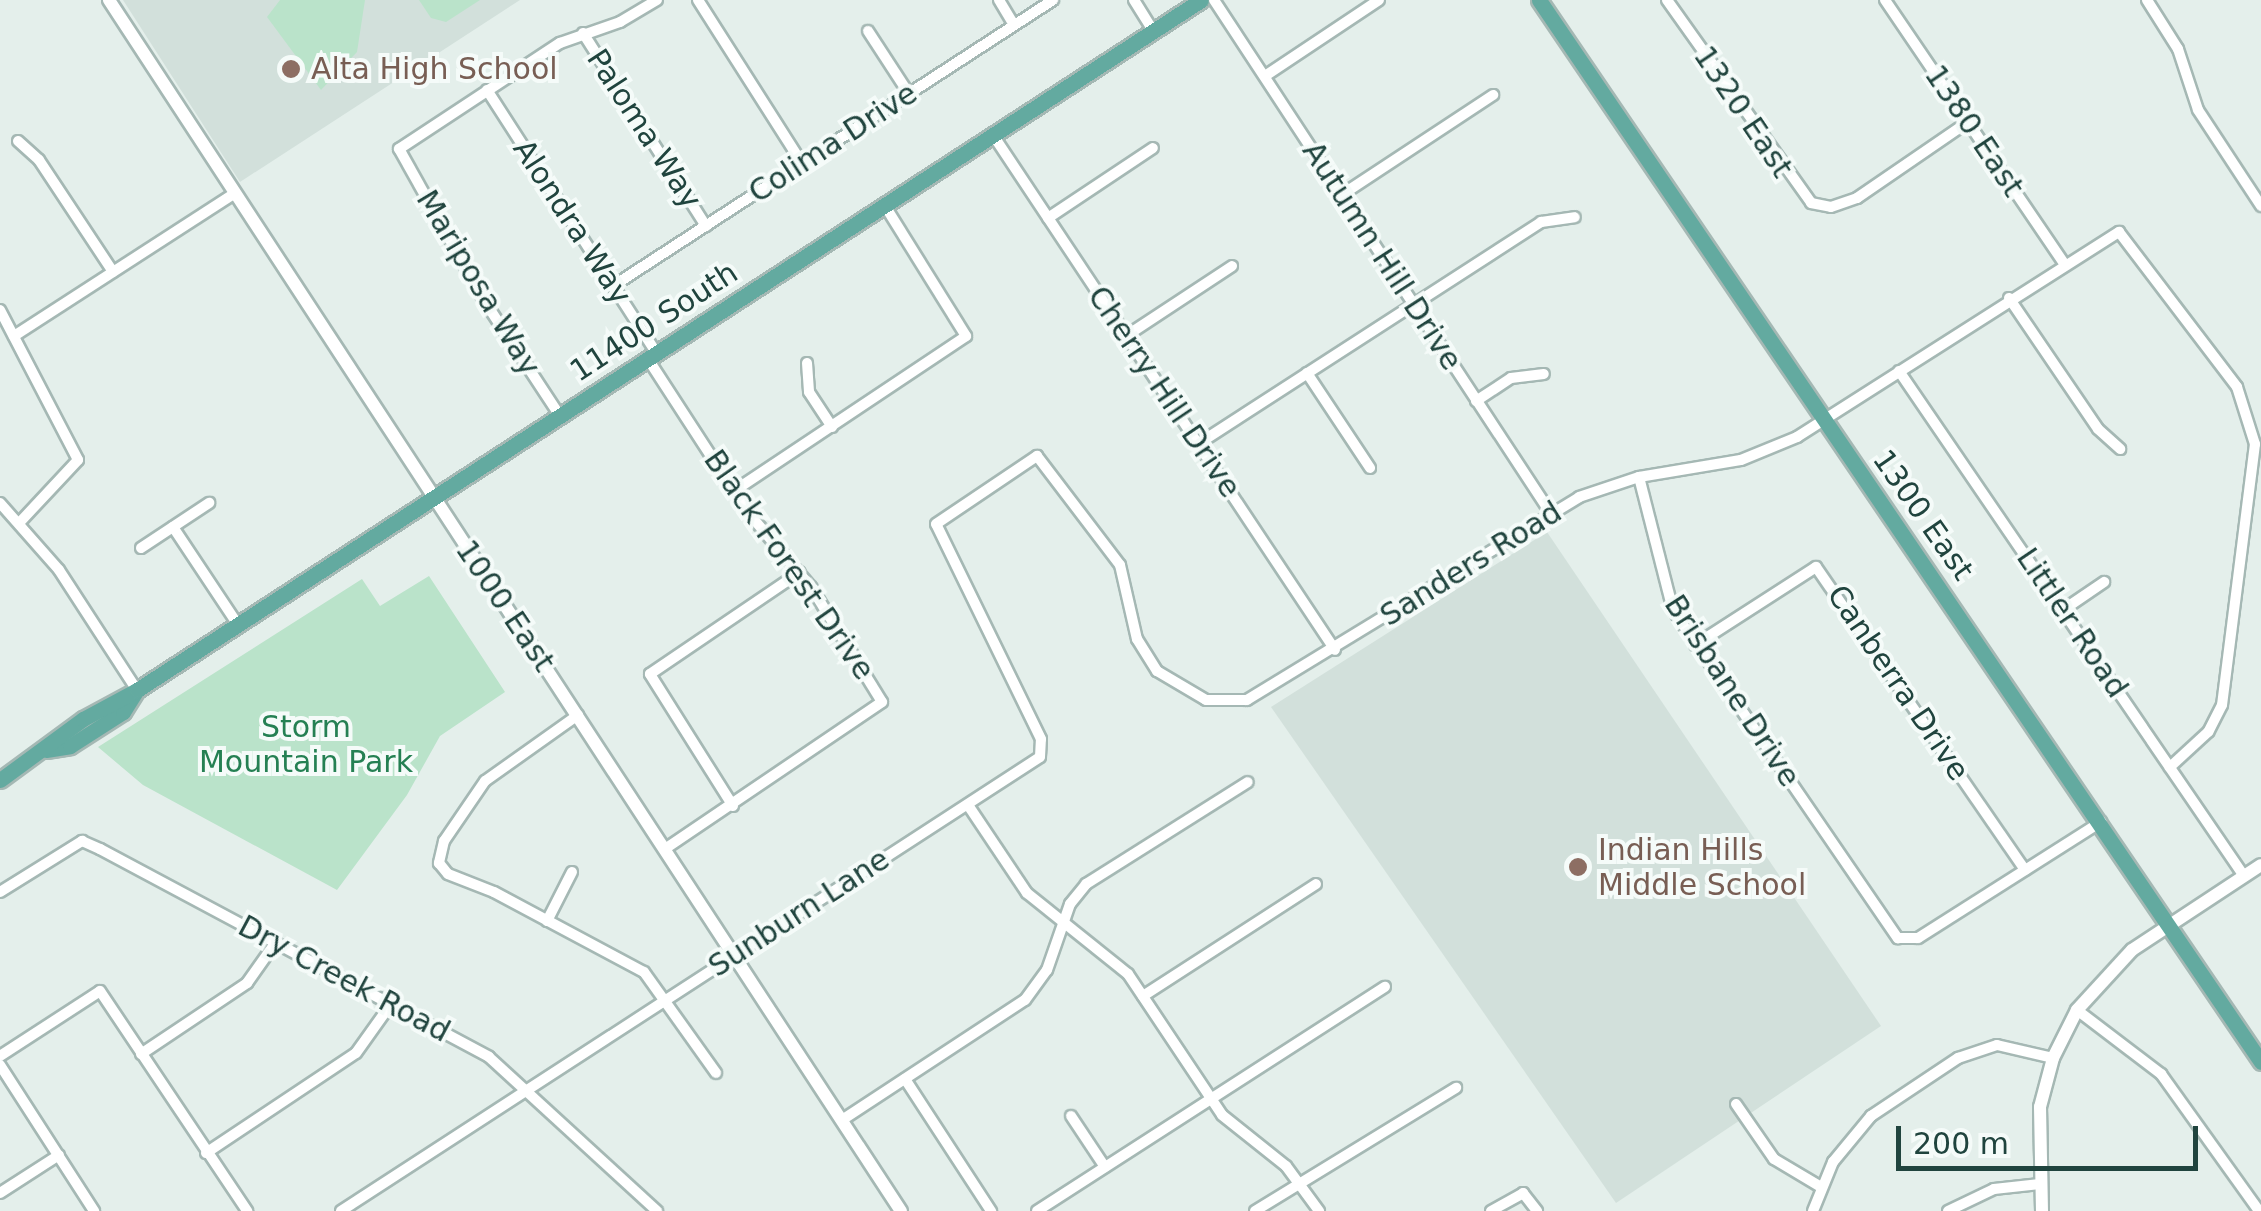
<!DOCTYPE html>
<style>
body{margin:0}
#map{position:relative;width:2261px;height:1211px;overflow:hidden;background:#e4efeb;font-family:"DejaVu Sans",sans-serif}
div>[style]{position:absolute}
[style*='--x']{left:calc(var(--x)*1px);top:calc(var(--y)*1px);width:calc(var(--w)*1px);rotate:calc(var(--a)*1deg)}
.built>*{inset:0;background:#d2e0db}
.green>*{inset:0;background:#bae3ca}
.roads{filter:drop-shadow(2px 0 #a5b8b4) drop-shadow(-2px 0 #a5b8b4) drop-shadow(0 2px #a5b8b4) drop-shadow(0 -2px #a5b8b4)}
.minor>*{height:10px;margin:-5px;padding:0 5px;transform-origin:5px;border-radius:5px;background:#fff}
.tertiary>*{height:12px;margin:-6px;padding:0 6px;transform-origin:6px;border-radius:6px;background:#fff}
.primary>*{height:15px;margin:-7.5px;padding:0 7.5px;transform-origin:7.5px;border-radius:7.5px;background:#63aaa0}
.dots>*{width:28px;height:28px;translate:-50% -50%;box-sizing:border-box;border:5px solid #f5fbf9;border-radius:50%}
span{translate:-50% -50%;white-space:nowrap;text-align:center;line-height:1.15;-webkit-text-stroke:8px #f5fbf9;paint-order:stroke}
.education-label{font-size:30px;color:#785e54}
.left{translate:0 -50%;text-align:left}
.street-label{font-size:30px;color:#20443e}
.park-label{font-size:30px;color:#258053}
.scale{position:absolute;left:1896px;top:1126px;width:302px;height:45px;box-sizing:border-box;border:5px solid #20443e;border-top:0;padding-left:12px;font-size:30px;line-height:35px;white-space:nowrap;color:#20443e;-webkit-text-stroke:8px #f5fbf9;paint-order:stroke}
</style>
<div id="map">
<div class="built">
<i style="clip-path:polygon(123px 0,520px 0,240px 182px)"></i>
<i style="clip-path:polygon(1547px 532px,1881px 1026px,1616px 1203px,1271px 707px)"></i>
</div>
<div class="green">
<i style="clip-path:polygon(280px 0,365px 0,357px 52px,321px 90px,267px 17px)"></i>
<i style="clip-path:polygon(419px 0,480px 0,446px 22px,431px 18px)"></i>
<i style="clip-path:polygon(429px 576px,505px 692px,440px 736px,407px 795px,337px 890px,143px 785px,98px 747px,362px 579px,380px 606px)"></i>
</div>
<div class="roads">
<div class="minor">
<i style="--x:698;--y:0;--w:193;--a:57.5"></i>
<i style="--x:999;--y:0;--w:29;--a:59"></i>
<i style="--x:1134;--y:0;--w:36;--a:58"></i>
<i style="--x:1214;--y:0;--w:612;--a:56.73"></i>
<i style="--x:1667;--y:0;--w:249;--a:54.6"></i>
<i style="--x:1811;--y:203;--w:20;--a:11"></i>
<i style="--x:1831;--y:207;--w:28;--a:-19"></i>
<i style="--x:1857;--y:198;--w:135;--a:-34.4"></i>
<i style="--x:1885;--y:0;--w:317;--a:55.8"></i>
<i style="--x:2147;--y:0;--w:58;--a:57.7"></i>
<i style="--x:2178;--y:49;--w:64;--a:71.8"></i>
<i style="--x:2198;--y:110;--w:115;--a:56.7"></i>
<i style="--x:868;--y:31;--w:75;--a:56.9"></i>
<i style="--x:583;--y:33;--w:229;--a:57.5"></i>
<i style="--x:1265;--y:76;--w:137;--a:-33.7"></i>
<i style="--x:487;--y:90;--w:314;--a:57.2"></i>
<i style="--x:993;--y:135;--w:618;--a:56.41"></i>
<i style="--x:18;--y:141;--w:28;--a:42"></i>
<i style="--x:39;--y:160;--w:134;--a:56.5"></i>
<i style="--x:1343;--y:194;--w:180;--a:-33.4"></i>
<i style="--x:1048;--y:218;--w:126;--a:-33.7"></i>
<i style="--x:613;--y:286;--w:525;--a:-33.02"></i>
<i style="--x:2009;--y:298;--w:158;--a:55.8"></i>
<i style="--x:2098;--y:429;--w:30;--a:42"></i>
<i style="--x:0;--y:310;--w:169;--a:62.5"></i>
<i style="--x:78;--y:460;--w:85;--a:133.1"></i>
<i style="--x:14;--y:336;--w:263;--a:-32.9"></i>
<i style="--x:1126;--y:336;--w:127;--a:-33.4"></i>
<i style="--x:648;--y:359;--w:180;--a:57"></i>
<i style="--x:746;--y:510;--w:101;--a:49.8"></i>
<i style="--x:811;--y:587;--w:135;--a:58.3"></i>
<i style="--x:882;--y:702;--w:262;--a:145.9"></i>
<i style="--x:807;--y:363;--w:29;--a:86"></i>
<i style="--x:809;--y:392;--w:42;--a:56.7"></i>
<i style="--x:1899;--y:371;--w:612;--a:55.66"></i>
<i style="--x:1307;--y:373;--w:114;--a:56.4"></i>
<i style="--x:1476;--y:401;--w:42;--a:-33.3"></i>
<i style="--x:1511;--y:378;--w:33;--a:-7"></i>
<i style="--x:560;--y:416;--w:140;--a:-123.3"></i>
<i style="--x:483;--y:299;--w:172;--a:-119.2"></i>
<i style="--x:399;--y:149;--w:193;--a:-33.4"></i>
<i style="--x:560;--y:43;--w:64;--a:-19.3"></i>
<i style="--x:620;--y:22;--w:43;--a:-30.7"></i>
<i style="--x:1198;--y:444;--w:409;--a:-32.9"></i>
<i style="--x:1541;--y:222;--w:34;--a:-8"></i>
<i style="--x:1639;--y:477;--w:137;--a:75.7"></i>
<i style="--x:1673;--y:610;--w:398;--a:55.6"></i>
<i style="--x:1898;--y:938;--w:20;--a:0"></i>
<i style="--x:1918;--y:938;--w:217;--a:-32.4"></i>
<i style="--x:734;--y:491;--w:279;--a:-33.7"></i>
<i style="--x:966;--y:336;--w:153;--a:-121.9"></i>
<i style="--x:0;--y:503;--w:89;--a:48.6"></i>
<i style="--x:59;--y:570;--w:143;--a:57"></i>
<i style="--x:173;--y:527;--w:118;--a:56.4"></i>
<i style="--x:141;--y:548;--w:82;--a:-33.5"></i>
<i style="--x:2063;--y:610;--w:50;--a:-34.3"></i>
<i style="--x:1695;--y:645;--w:144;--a:-32.8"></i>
<i style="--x:1816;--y:567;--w:368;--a:55.4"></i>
<i style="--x:578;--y:715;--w:114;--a:144.6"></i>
<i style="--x:485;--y:781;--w:73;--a:124.3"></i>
<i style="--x:444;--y:841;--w:23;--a:103"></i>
<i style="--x:439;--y:863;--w:14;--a:51"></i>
<i style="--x:448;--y:874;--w:49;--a:21.4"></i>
<i style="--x:494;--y:892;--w:170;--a:28.1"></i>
<i style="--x:644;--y:972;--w:124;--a:54.5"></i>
<i style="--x:968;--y:805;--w:106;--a:56.2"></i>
<i style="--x:1027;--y:893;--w:129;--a:38.7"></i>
<i style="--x:1128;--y:974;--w:169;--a:56.3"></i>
<i style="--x:1222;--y:1115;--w:82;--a:38.6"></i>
<i style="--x:1286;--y:1166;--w:56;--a:53.7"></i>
<i style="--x:733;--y:806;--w:156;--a:-122.2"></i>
<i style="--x:650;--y:674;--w:181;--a:-34.2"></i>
<i style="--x:0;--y:892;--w:97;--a:-31.9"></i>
<i style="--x:82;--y:841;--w:20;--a:24"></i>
<i style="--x:100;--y:849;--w:441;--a:28.1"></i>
<i style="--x:489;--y:1057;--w:228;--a:42.5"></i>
<i style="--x:547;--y:921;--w:55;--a:-63"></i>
<i style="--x:1143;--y:996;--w:206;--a:-32.9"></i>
<i style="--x:2077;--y:1010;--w:106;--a:37.3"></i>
<i style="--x:2161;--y:1074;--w:168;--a:54.4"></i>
<i style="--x:141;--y:1054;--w:128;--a:-33.8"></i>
<i style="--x:247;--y:983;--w:50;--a:-54.7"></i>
<i style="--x:0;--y:1056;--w:119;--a:-33"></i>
<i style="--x:100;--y:991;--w:265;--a:56.2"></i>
<i style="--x:0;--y:1065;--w:174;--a:57.2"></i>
<i style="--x:905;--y:1079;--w:158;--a:56.9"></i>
<i style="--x:1736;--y:1104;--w:67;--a:55.4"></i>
<i style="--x:1774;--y:1159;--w:55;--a:30.8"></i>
<i style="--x:1071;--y:1116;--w:61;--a:56.3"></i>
<i style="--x:842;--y:1120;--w:219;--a:-33.3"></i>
<i style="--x:1025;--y:1000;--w:37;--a:-54"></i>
<i style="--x:1047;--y:970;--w:70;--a:-70.8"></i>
<i style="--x:1070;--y:904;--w:26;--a:-51"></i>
<i style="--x:1086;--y:884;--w:191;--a:-32.2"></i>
<i style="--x:206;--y:1153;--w:180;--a:-33.7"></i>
<i style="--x:356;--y:1053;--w:60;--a:-54.5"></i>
<i style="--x:0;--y:1193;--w:70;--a:-32.8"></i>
<i style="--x:341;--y:1211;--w:833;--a:-33"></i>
<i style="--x:1040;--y:757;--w:18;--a:-87"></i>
<i style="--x:1041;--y:739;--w:239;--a:-116"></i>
<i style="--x:936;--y:524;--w:122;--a:-34"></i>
<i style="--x:1037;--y:456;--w:137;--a:52.7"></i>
<i style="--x:1120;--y:565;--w:76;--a:77.1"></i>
<i style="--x:1137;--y:639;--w:38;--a:58"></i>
<i style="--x:1157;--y:671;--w:57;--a:30.6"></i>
<i style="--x:1206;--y:700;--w:41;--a:0"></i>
<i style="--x:1247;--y:700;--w:389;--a:-31.4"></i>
<i style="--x:1579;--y:497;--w:63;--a:-18.4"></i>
<i style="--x:1639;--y:477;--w:103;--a:-9.5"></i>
<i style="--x:1741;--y:460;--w:61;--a:-22.3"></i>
<i style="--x:1797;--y:437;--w:382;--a:-32.5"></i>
<i style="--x:2119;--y:232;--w:195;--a:52.7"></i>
<i style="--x:2237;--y:387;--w:60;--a:72.5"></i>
<i style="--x:2255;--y:444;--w:263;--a:97.2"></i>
<i style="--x:2222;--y:705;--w:30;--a:117"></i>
<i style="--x:2208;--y:732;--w:52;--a:137.4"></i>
<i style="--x:1037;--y:1211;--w:414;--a:-32.8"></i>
<i style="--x:1255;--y:1211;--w:236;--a:-31.5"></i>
<i style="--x:1491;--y:1211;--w:37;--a:-29"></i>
<i style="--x:1523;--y:1193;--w:23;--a:52"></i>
<i style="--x:1813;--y:1211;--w:53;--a:-67.8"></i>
<i style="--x:1833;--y:1162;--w:60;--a:-50.4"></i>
<i style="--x:1871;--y:1116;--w:105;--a:-33.7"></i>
<i style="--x:1958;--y:1058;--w:41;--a:-18.4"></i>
<i style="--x:1997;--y:1045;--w:57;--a:13.1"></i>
<i style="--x:1948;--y:1211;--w:51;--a:-25.6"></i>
<i style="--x:1994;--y:1189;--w:46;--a:-6.2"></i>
</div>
<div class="tertiary">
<i style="--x:109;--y:0;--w:1447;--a:56.82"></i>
<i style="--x:2042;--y:1211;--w:104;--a:-91.1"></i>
<i style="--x:2040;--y:1107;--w:51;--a:-75.1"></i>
<i style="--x:2053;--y:1058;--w:54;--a:-63.4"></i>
<i style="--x:2077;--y:1010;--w:81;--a:-47.5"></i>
<i style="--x:2132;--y:950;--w:154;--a:-33.4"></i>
</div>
<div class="primary">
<i style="--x:1539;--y:0;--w:1284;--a:55.79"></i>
<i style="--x:46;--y:750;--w:24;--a:-9"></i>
<i style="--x:70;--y:746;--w:63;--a:-32.7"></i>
<i style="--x:123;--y:712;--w:26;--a:-58"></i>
<i style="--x:0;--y:780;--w:103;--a:-36.3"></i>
<i style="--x:83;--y:719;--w:61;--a:-28.2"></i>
<i style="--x:137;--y:690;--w:1268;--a:-32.96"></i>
</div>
</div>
<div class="dots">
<i style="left:291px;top:69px;background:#8d6e63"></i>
<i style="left:1578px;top:867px;background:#8d6e63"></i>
</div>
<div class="education-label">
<span class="left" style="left:311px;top:69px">Alta High School</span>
<span class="left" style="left:1598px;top:867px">Indian Hills<br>Middle School</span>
</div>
<div class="street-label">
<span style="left:1743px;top:112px;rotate:56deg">1320 East</span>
<span style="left:644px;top:129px;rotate:57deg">Paloma Way</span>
<span style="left:1974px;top:131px;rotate:56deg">1380 East</span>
<span style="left:833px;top:143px;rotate:-33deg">Colima Drive</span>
<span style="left:572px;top:222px;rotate:57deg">Alondra Way</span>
<span style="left:1382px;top:256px;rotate:57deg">Autumn Hill Drive</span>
<span style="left:478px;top:283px;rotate:59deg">Mariposa Way</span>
<span style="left:654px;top:322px;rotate:-33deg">11400 South</span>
<span style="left:1164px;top:392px;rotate:56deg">Cherry Hill Drive</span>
<span style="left:1923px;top:515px;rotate:55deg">1300 East</span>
<span style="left:1471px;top:564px;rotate:-32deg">Sanders Road</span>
<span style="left:789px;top:565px;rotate:55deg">Black Forest Drive</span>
<span style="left:505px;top:606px;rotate:56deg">1000 East</span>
<span style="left:2072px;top:623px;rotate:56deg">Littler Road</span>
<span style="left:1898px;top:683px;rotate:56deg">Canberra Drive</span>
<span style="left:1732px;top:691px;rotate:57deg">Brisbane Drive</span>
<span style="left:799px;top:913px;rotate:-33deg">Sunburn Lane</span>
<span style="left:344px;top:979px;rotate:28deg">Dry Creek Road</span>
</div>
<div class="park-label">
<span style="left:306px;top:744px">Storm<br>Mountain Park</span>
</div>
<div class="scale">200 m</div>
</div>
